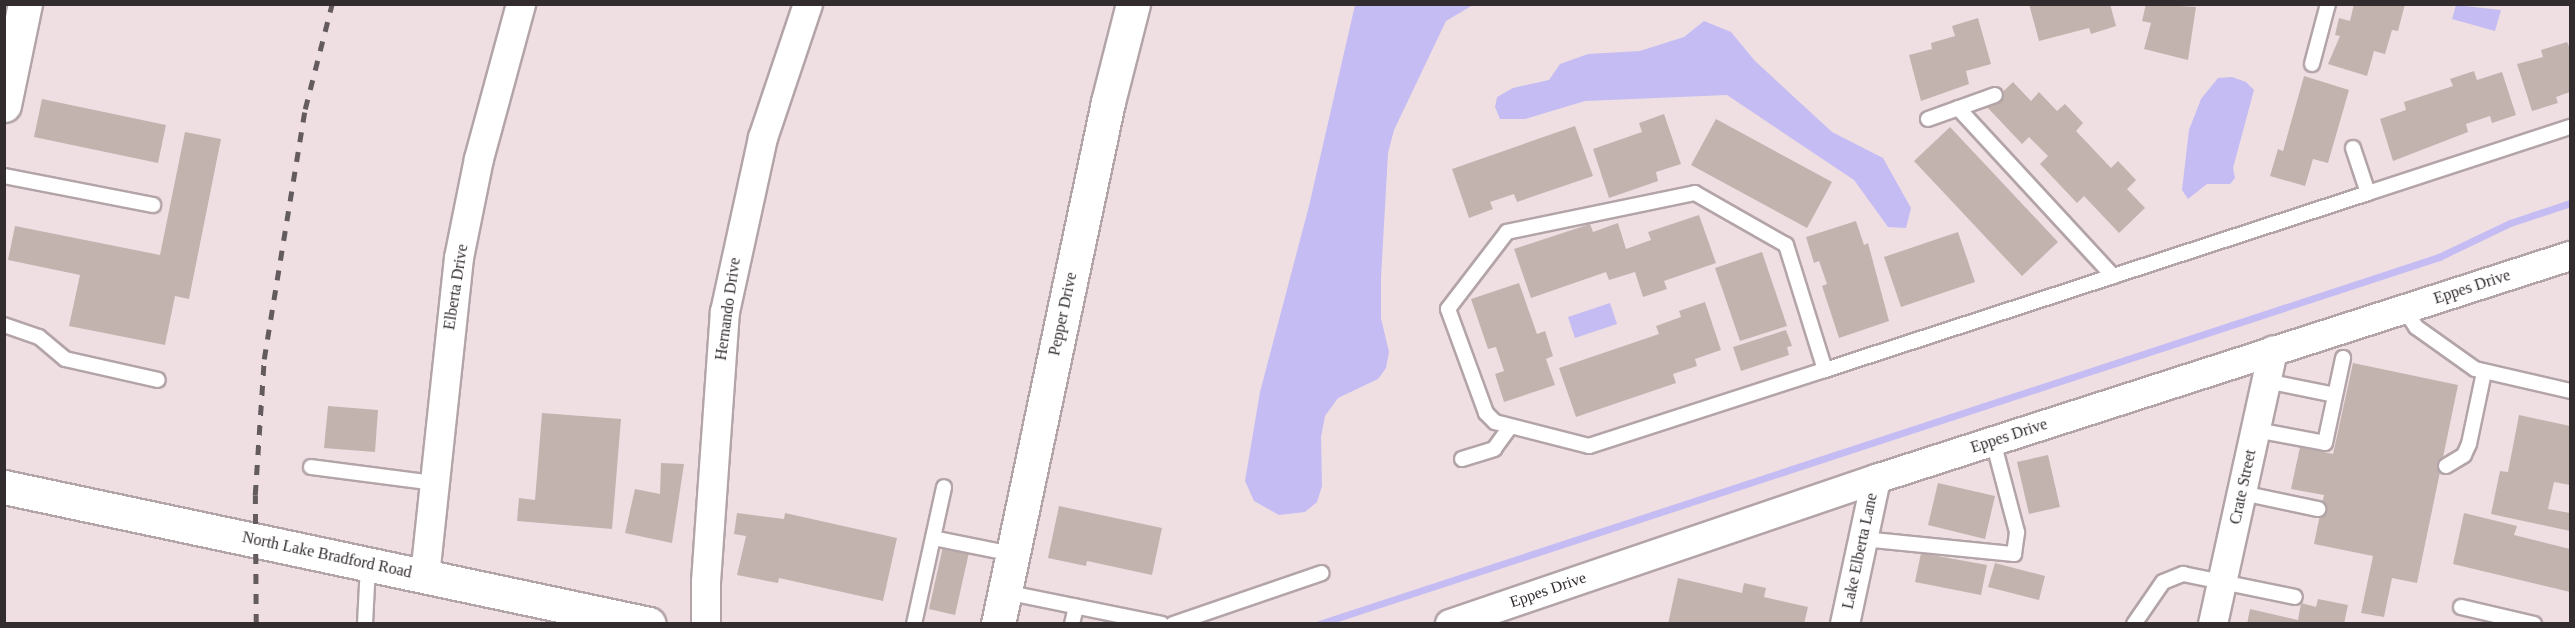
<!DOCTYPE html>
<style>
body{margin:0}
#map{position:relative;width:2575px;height:628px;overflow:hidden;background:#efdfe3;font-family:Georgia,serif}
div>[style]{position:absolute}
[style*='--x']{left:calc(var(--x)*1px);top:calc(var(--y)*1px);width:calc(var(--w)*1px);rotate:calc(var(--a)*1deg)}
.water>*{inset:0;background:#c4bcf2}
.stream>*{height:7px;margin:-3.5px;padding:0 3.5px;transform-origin:3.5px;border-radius:3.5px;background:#c4bcf2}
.building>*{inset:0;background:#c2b3af}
.roads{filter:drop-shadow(2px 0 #b3a4a8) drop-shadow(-2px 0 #b3a4a8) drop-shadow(0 2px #b3a4a8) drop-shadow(0 -2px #b3a4a8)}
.lane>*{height:14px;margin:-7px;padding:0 7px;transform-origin:7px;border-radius:7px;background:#fff}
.street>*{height:28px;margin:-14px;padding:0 14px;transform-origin:14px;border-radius:14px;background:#fff}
.secondary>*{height:33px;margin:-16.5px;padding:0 16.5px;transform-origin:16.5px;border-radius:16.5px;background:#fff}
.rail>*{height:4.5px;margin-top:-2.25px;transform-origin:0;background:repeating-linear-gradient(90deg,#635b5d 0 10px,transparent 0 20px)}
span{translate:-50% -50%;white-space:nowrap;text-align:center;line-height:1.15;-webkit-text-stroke:6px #fff;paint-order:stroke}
.street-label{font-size:16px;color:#322c2e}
.frame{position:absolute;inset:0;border:6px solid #322c2e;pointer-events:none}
</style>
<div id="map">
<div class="water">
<i style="clip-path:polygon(1355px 5px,1473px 5px,1446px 21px,1394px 130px,1388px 153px,1381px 278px,1381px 318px,1389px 352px,1386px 368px,1378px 379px,1338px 398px,1325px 416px,1321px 437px,1322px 486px,1317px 502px,1305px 512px,1279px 515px,1254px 501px,1245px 481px,1260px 392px,1309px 206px)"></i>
<i style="clip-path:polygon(2456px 5px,2501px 10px,2495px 31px,2452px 19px)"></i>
<i style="clip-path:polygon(1704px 21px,1731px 32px,1755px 61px,1832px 132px,1883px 158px,1911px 208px,1906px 228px,1888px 227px,1854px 180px,1727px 95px,1585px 101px,1525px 119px,1500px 119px,1495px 107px,1497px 97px,1513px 88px,1549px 80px,1560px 64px,1588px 54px,1640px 51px,1684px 37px)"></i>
<i style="clip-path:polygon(2232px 77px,2246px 82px,2254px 90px,2233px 168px,2235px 178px,2230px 184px,2207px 184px,2188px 199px,2182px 190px,2189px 130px,2201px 99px,2218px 78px)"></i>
<i style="clip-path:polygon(1610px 303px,1617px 324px,1575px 338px,1568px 317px)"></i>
</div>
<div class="stream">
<i style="--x:1319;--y:624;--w:1179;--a:-18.14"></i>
<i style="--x:2439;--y:257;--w:79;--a:-25.6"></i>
<i style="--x:2510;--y:223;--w:63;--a:-18.4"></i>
</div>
<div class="building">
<i style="clip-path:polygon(2029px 4px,2110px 4px,2116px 26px,2091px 34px,2089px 28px,2039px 41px)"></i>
<i style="clip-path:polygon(2146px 4px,2196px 7px,2188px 60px,2144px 49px,2151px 23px,2142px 21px)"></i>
<i style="clip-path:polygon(2354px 4px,2405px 4px,2398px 31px,2392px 30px,2385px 54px,2374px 51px,2367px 76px,2328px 64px,2340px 36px,2335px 35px,2339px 18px,2350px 21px)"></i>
<i style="clip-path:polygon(1978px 18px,1991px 64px,1966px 71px,1969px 84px,1921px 101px,1909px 55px,1932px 49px,1931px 43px,1955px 36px,1952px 26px)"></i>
<i style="clip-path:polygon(2567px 42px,2570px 48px,2570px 92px,2556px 97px,2558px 103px,2532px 111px,2517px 64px,2543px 57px,2541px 50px)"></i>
<i style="clip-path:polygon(2474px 71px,2477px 80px,2502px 72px,2516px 115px,2492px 123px,2490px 116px,2466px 124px,2468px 132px,2393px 161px,2380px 119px,2406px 110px,2404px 102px,2453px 86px,2450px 79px)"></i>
<i style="clip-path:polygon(2304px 76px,2349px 90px,2328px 163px,2313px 159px,2305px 186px,2270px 176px,2278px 149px,2283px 151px)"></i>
<i style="clip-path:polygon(2013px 82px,2031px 101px,2039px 92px,2057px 111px,2065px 104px,2083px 123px,2076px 131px,2111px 168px,2118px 161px,2136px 180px,2127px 189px,2145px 208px,2119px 233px,2084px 196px,2077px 203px,2040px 164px,2048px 156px,2029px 137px,2022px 144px,1987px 107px)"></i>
<i style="clip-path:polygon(42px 99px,166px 125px,158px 163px,34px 137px)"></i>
<i style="clip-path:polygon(1664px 114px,1681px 164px,1656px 172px,1658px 181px,1609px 198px,1593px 149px,1642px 132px,1639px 123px)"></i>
<i style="clip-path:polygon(1716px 119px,1832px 182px,1807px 228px,1691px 165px)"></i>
<i style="clip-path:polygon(1575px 126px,1593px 176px,1517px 202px,1514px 194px,1490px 202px,1493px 209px,1469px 218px,1452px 169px)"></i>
<i style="clip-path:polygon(1950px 127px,2058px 242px,2022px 276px,1914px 161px)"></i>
<i style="clip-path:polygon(185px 132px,221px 139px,189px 299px,175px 296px,165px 345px,69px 326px,80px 275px,8px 260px,15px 226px,160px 255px)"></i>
<i style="clip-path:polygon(1699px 215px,1716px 263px,1664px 281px,1667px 289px,1643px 297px,1635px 272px,1609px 280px,1606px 272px,1531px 298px,1514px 249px,1590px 224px,1593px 232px,1618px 223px,1626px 249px,1651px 240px,1648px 232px)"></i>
<i style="clip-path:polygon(1856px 221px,1864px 245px,1868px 243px,1889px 321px,1839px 338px,1822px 286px,1827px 284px,1819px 261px,1814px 263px,1806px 237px)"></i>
<i style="clip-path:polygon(1958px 232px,1975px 282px,1901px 307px,1884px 257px)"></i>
<i style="clip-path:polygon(1762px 252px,1787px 326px,1740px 341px,1715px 268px)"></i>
<i style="clip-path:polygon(1519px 283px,1537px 334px,1545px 331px,1553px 356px,1546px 359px,1555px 385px,1504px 402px,1495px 374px,1504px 371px,1496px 347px,1488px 349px,1471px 299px)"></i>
<i style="clip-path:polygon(1705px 302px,1721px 350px,1695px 359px,1697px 366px,1673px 374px,1676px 383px,1576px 417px,1559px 368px,1659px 334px,1656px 326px,1681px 317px,1679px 311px)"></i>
<i style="clip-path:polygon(1786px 330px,1792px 346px,1787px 347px,1789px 355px,1741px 371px,1733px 347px)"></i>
<i style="clip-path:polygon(2353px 363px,2458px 385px,2417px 583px,2392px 578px,2384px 617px,2361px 613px,2373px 556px,2314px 544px,2324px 495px,2291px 489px,2300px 447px,2333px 454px)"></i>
<i style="clip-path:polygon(328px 406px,378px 410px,375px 452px,324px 448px)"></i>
<i style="clip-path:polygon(542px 413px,621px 419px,612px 529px,517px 521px,519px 498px,535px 500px)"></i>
<i style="clip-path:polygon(2519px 415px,2570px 426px,2570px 485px,2554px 482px,2548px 509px,2570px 513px,2570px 531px,2491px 514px,2500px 471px,2508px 472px)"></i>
<i style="clip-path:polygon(2048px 455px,2060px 507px,2029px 514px,2017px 462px)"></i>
<i style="clip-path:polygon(661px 463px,684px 464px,672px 543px,625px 533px,635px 489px,660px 494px)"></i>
<i style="clip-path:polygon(1938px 483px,1995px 496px,1985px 539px,1928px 525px)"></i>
<i style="clip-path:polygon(1059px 506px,1162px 528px,1152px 575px,1087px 561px,1086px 566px,1048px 558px)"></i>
<i style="clip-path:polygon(737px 513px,784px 519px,785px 513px,897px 538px,883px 601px,779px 578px,778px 583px,737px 575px,746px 536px,734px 534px)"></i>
<i style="clip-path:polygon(2464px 513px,2517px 526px,2514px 535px,2570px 549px,2570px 592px,2453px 564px)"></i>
<i style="clip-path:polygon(946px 533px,972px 539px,955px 615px,929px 609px)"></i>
<i style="clip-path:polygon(1921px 553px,1987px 565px,1981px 595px,1915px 582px)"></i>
<i style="clip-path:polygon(1995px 563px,2045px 576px,2039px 600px,1988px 587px)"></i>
<i style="clip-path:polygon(1678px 578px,1742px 593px,1744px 583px,1766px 588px,1764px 597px,1808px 607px,1804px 624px,1668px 624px)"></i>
<i style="clip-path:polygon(2318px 599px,2348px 605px,2344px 624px,2247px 624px,2250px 609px,2298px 620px,2301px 603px,2316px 607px)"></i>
</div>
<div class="roads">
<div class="lane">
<i style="--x:2312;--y:64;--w:62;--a:-75.1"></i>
<i style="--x:1958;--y:108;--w:229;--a:47.3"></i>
<i style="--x:1928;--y:119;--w:71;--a:-19.7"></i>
<i style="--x:2353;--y:148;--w:47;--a:71.6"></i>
<i style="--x:4;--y:176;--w:152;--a:11"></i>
<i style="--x:2404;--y:309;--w:22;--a:56"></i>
<i style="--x:2416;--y:327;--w:72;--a:35.4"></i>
<i style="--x:2475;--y:369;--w:98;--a:13"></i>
<i style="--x:4;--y:325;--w:37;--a:19"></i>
<i style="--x:39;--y:337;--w:34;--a:40"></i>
<i style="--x:65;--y:359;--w:95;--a:12.7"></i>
<i style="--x:1825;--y:370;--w:131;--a:-107.3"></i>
<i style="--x:1786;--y:245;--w:105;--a:-150.3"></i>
<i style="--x:1695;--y:193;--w:192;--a:168.3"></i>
<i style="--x:1507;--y:232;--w:97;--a:127.5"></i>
<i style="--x:1448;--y:309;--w:111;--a:69.9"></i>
<i style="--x:1486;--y:413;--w:13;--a:45"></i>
<i style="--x:1495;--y:422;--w:97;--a:14.3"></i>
<i style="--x:1589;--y:446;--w:248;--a:-17.9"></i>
<i style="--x:1825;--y:370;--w:571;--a:-18.05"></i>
<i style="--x:2368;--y:193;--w:213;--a:-18.1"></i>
<i style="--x:2266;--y:381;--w:70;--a:11.5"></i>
<i style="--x:2256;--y:430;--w:70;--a:10.7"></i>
<i style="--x:2325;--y:443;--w:87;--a:-78"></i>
<i style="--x:1462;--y:459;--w:34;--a:-17"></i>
<i style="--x:1494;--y:449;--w:27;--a:-54"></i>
<i style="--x:2446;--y:466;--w:21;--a:-31"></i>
<i style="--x:2464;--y:455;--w:12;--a:-66"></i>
<i style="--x:2469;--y:444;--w:74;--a:-78.2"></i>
<i style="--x:311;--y:467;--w:124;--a:7.4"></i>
<i style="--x:2242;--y:493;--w:78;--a:11.9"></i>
<i style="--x:933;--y:538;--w:81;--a:11.4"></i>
<i style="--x:1863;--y:539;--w:152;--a:5.7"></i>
<i style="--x:2014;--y:554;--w:22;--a:-82"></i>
<i style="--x:2017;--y:532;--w:94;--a:-104.8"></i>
<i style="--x:1005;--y:592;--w:160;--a:11.5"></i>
<i style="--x:2461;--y:607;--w:75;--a:13.1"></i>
<i style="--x:365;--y:624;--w:60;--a:-87.1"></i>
<i style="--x:914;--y:624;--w:140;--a:-77.6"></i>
<i style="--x:1072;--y:624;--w:18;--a:-77"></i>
<i style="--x:1173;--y:624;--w:157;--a:-18.9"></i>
<i style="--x:2134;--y:624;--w:51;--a:-55.4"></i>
<i style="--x:2163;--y:582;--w:22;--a:-22"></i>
<i style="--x:2183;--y:574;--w:114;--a:11.6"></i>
</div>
<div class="street">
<i style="--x:425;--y:576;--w:320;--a:-83.9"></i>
<i style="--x:459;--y:258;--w:101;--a:-78.6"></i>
<i style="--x:479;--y:159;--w:161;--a:-74.8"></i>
<i style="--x:706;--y:624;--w:42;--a:-90"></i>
<i style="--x:706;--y:582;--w:271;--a:-86"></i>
<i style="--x:725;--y:312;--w:178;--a:-77.7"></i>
<i style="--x:763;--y:138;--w:141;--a:-71.4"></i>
<i style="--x:1450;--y:624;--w:450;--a:-18.8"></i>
<i style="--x:1876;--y:479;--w:729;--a:-17.81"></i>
<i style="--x:1845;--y:624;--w:148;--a:-77.9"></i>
<i style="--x:2213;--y:624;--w:280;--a:-77.6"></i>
</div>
<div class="secondary">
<i style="--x:4;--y:105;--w:103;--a:-78.3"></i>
<i style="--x:4;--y:487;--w:659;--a:11.99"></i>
<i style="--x:998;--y:624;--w:533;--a:-78.1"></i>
<i style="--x:1108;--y:102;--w:101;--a:-75.7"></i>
</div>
</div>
<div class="rail">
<i style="--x:256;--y:624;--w:129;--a:-90.4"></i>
<i style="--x:255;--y:495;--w:136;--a:-86.2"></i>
<i style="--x:264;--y:359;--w:253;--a:-80.7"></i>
<i style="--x:305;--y:109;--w:108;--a:-75.6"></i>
</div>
<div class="street-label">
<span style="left:456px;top:287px;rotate:-81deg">Elberta Drive</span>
<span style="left:2472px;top:287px;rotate:-18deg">Eppes Drive</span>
<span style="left:728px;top:309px;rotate:-82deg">Hernando Drive</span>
<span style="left:1063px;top:314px;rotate:-78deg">Pepper Drive</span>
<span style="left:2009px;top:436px;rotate:-18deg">Eppes Drive</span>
<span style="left:2243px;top:487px;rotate:-78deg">Crate Street</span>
<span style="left:1860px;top:551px;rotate:-78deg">Lake Elberta Lane</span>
<span style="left:327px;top:555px;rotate:12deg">North Lake Bradford Road</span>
<span style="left:1548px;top:590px;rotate:-19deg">Eppes Drive</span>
</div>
<div class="frame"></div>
</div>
